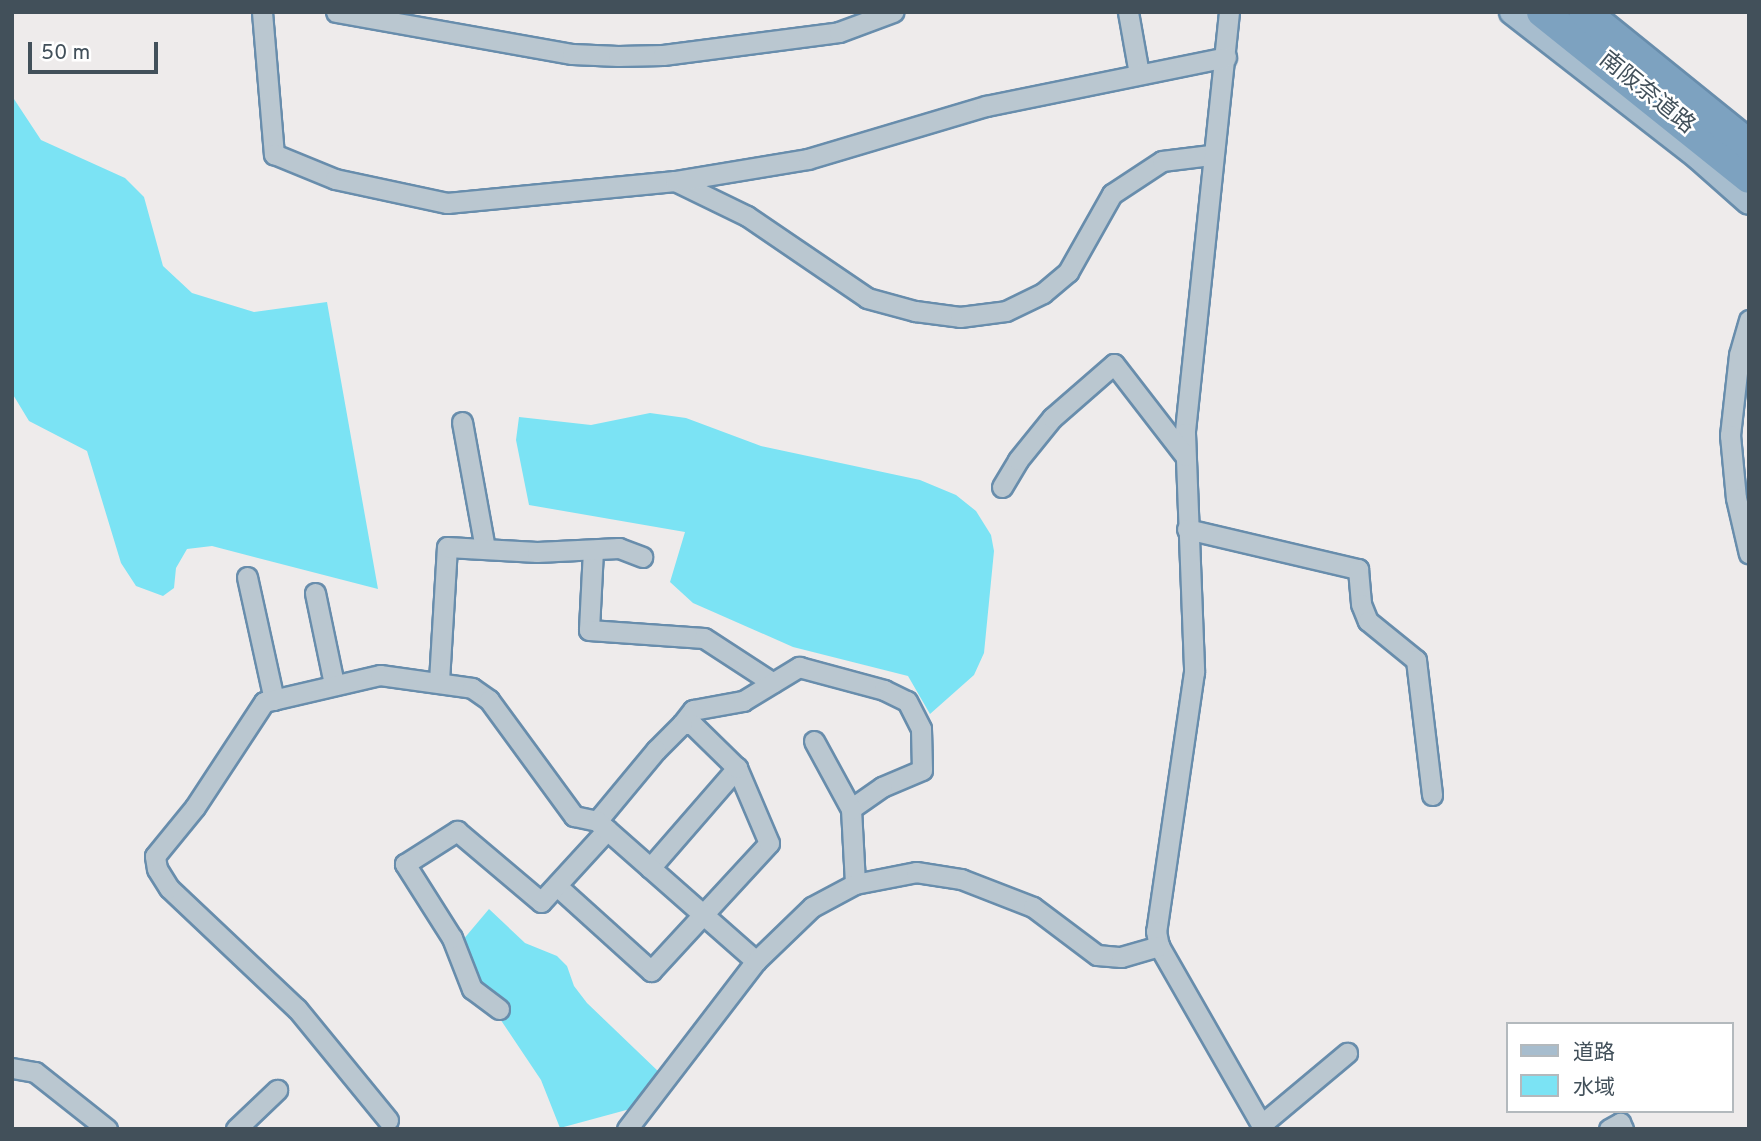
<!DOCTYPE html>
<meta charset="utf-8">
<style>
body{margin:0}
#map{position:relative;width:1761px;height:1141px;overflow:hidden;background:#eeebeb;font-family:Overpass,"Noto Sans JP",sans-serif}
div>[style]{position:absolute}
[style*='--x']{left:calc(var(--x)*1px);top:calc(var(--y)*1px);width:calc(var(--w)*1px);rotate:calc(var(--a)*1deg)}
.water>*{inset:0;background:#7be3f4}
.roads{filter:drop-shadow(2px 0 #688dac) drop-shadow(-2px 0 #688dac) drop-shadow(0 2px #688dac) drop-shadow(0 -2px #688dac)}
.minor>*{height:19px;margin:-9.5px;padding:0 9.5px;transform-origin:9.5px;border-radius:9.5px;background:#bac7d0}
.major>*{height:24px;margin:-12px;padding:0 12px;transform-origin:12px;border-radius:12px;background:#a7bdce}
.highway>*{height:30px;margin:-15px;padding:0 15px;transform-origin:15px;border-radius:15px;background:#7da2c0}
span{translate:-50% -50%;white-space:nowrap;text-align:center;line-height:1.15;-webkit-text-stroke:5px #fff;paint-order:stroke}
.street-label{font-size:23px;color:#42505a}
.frame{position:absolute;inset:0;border:14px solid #42505a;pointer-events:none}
.legend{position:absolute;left:1506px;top:1022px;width:228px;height:91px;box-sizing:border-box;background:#fff;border:2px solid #b3b9bd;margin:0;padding:9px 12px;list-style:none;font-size:21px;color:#42505a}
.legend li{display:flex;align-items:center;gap:14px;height:35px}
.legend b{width:35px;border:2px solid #b3b9bd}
.scale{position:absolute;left:28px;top:42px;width:130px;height:32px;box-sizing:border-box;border:4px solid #42505a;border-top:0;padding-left:9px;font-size:21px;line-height:24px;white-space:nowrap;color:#42505a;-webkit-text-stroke:5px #fff;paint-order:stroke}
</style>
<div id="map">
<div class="water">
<i style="clip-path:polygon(12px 96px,41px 140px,125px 178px,144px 197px,163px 266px,192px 293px,254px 312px,327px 302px,378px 589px,212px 546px,187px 549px,176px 568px,174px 588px,163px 596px,136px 586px,121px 563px,87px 451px,29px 421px,12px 393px)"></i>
<i style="clip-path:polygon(650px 413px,686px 418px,761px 446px,920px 480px,956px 495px,976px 511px,991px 535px,994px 551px,984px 653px,974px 675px,930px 714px,908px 676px,793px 647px,693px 603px,670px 582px,685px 532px,529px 505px,516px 440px,519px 417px,591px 425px)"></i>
<i style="clip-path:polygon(489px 909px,525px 943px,557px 956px,567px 966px,574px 986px,587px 1003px,660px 1073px,630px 1109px,560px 1128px,541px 1080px,478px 986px,462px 941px)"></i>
</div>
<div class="roads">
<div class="minor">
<i style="--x:262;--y:12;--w:143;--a:85.2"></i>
<i style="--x:274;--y:154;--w:66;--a:22.3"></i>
<i style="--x:335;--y:179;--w:115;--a:12.1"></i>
<i style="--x:447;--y:203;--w:229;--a:-5.5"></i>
<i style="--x:675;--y:181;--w:80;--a:25.9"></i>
<i style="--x:747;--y:216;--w:145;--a:34.3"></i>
<i style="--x:867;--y:298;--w:50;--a:15.2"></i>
<i style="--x:915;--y:311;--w:45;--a:7.6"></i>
<i style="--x:960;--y:317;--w:46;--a:-7.4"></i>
<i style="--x:1006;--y:311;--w:41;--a:-25.9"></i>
<i style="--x:1043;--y:293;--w:33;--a:-40"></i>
<i style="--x:1068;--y:272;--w:90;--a:-60.6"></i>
<i style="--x:1112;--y:194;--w:60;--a:-33.4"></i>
<i style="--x:1162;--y:161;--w:49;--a:-7"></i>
<i style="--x:336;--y:12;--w:240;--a:10.1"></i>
<i style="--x:572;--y:54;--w:46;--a:2.5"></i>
<i style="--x:618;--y:56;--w:45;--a:-1.3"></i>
<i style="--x:663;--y:55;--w:177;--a:-7.4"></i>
<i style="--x:839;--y:32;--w:58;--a:-20.3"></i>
<i style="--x:1128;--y:12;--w:63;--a:79.9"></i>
<i style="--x:1229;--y:12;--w:423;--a:96"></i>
<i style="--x:1185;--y:433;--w:239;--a:87.8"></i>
<i style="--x:1194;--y:672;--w:262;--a:98.3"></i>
<i style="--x:1156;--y:931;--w:15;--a:79"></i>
<i style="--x:1159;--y:946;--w:211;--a:60.2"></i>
<i style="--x:675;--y:181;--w:135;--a:-9.4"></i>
<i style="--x:808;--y:159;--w:186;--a:-16.6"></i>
<i style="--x:986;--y:106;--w:245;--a:-11.5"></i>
<i style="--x:1749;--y:320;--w:36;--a:106"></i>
<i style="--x:1739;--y:355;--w:81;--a:96.4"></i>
<i style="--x:1730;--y:435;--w:63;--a:84.6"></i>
<i style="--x:1736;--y:498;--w:57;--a:76.9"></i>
<i style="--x:462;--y:422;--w:129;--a:79.7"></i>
<i style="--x:1002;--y:487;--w:31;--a:-59"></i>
<i style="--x:1018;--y:460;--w:54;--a:-51"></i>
<i style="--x:1052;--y:418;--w:82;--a:-41.1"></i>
<i style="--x:1114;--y:364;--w:116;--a:52.3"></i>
<i style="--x:1187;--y:529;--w:176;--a:13.2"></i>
<i style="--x:1358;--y:569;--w:35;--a:85"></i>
<i style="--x:1361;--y:604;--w:18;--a:68"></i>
<i style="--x:1368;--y:621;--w:62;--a:39.1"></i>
<i style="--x:1416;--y:660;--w:136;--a:83.2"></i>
<i style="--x:593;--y:550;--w:80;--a:92.9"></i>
<i style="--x:589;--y:630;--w:115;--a:4"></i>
<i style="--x:704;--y:638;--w:82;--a:33.1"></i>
<i style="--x:247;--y:577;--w:126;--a:77.6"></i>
<i style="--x:315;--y:593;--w:93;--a:78.2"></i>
<i style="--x:439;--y:681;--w:134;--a:-86.6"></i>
<i style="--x:447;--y:547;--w:90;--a:3.2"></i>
<i style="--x:537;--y:552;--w:82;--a:-2.8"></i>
<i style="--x:619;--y:548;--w:25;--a:21"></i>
<i style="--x:682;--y:724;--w:18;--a:-52"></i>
<i style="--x:693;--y:710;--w:51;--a:-10.2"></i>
<i style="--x:743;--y:701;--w:66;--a:-31.3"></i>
<i style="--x:799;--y:667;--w:88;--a:15.1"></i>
<i style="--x:884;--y:690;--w:25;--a:26"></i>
<i style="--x:907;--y:701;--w:31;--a:63"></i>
<i style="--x:921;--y:729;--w:41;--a:88.6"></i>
<i style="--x:922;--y:770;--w:43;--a:157"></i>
<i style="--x:882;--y:787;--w:38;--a:145"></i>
<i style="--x:851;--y:809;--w:75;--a:86.9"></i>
<i style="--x:814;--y:741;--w:77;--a:61.4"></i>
<i style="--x:650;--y:868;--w:133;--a:-49"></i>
<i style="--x:557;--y:886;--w:127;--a:42.1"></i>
<i style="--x:651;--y:971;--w:174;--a:-47.3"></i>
<i style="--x:769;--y:843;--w:82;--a:-113.1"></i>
<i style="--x:737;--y:768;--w:63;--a:-135.6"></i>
<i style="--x:692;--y:724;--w:10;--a:180"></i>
<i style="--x:682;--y:724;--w:37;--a:135"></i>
<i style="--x:656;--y:750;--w:92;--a:129.7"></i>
<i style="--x:499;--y:1009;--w:34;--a:-143"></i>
<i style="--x:472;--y:989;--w:55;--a:-111.4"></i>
<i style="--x:452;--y:938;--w:88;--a:-122.4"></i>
<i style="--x:405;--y:864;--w:62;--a:-32.4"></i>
<i style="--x:457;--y:831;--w:110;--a:40.2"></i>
<i style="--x:541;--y:902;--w:98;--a:-47.5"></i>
<i style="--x:12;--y:1068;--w:23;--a:10"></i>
<i style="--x:35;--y:1072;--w:92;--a:38.4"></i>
<i style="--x:388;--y:1120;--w:144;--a:-129.3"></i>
<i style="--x:297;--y:1009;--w:176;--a:-136.6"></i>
<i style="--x:169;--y:888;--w:22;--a:-122"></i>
<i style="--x:157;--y:869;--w:13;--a:-99"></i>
<i style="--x:155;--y:856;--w:63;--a:-50.8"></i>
<i style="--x:195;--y:807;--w:126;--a:-56.7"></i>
<i style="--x:264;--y:702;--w:119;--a:-13.1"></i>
<i style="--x:380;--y:675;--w:93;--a:8"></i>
<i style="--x:472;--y:688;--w:21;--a:35"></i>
<i style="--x:489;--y:700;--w:144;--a:53.8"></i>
<i style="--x:574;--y:816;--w:24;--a:12"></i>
<i style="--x:597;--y:821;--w:212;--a:41.4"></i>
<i style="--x:1262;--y:1124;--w:111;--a:-39.9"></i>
<i style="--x:236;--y:1129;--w:57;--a:-43.6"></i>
<i style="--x:627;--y:1129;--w:212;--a:-52.5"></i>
<i style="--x:756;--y:961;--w:78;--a:-44"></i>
<i style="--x:812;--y:907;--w:49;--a:-28.1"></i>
<i style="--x:855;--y:884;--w:62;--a:-11.1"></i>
<i style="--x:916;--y:872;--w:46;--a:8.8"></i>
<i style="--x:961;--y:879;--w:77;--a:21.3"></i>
<i style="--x:1033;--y:907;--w:80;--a:36.9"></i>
<i style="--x:1097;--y:955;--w:24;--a:5"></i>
<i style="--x:1121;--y:957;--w:40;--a:-16"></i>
<i style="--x:1609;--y:1129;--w:13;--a:-29"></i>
<i style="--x:1620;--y:1123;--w:7;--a:63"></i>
</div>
<div class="major">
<i style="--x:1512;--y:12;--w:234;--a:37.9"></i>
<i style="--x:1697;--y:156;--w:69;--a:41.5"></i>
</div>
<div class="highway">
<i style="--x:1542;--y:12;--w:265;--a:38.7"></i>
<i style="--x:1584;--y:12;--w:212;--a:38.9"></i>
</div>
</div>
<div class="street-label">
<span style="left:1646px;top:94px;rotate:39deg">南阪奈道路</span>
</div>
<div class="frame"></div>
<ul class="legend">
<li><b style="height:9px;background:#a7bdce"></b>道路</li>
<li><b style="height:19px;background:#7be3f4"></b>水域</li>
</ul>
<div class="scale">50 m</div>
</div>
